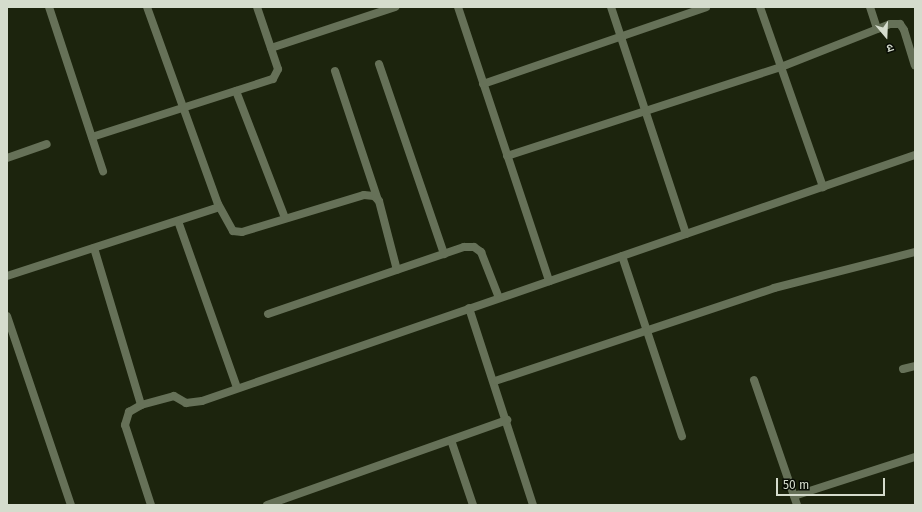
<!DOCTYPE html>
<meta charset="utf-8">
<style>
body{margin:0}
#map{position:relative;width:922px;height:512px;overflow:hidden;background:#1c240d;font-family:"Fira Sans","Noto Sans Devanagari",sans-serif}
div>[style]{position:absolute}
[style*='--x']{left:calc(var(--x)*1px);top:calc(var(--y)*1px);width:calc(var(--w)*1px);rotate:calc(var(--a)*1deg)}
.street>*{height:8px;margin:-4px;padding:0 4px;transform-origin:4px;border-radius:4px;background:#667158}
span{translate:-50% -50%;white-space:nowrap;text-align:center;line-height:1.15;-webkit-text-stroke:3px #080c04;paint-order:stroke}
.frame{position:absolute;inset:0;border:8px solid #d5dccd;pointer-events:none}
.north{position:absolute;left:866px;top:16px;width:40px;height:40px;-webkit-text-stroke:3px #080c04;paint-order:stroke;rotate:161deg;font-size:11px;font-weight:700;line-height:16px;text-align:center;color:#d5dccd}
.north::after{content:'';display:block;margin:auto;width:14px;height:18px;background:#d5dccd;clip-path:polygon(50% 0,100% 100%,50% 72%,0 100%)}
.scale{position:absolute;left:776px;top:478px;width:109px;height:18px;box-sizing:border-box;border:2px solid #d5dccd;border-top:0;padding-left:5px;font-size:12px;line-height:14px;white-space:nowrap;color:#d5dccd;-webkit-text-stroke:3px #080c04;paint-order:stroke}
</style>
<div id="map">
<div class="street">
<i style="--x:49;--y:7;--w:173;--a:71.8"></i>
<i style="--x:147;--y:7;--w:209;--a:70.2"></i>
<i style="--x:218;--y:204;--w:31;--a:61"></i>
<i style="--x:233;--y:231;--w:9;--a:6"></i>
<i style="--x:242;--y:232;--w:127;--a:-16.9"></i>
<i style="--x:364;--y:195;--w:10;--a:6"></i>
<i style="--x:374;--y:196;--w:7;--a:45"></i>
<i style="--x:379;--y:201;--w:71;--a:75.4"></i>
<i style="--x:458;--y:7;--w:289;--a:71.6"></i>
<i style="--x:611;--y:7;--w:239;--a:71.7"></i>
<i style="--x:760;--y:7;--w:191;--a:70.7"></i>
<i style="--x:870;--y:7;--w:23;--a:72"></i>
<i style="--x:271;--y:48;--w:131;--a:-18.3"></i>
<i style="--x:379;--y:64;--w:201;--a:71.1"></i>
<i style="--x:335;--y:71;--w:136;--a:71.6"></i>
<i style="--x:483;--y:84;--w:236;--a:-19"></i>
<i style="--x:236;--y:91;--w:136;--a:68.9"></i>
<i style="--x:92;--y:137;--w:190;--a:-17.8"></i>
<i style="--x:273;--y:79;--w:11;--a:-63"></i>
<i style="--x:278;--y:69;--w:65;--a:-108.7"></i>
<i style="--x:507;--y:156;--w:288;--a:-18"></i>
<i style="--x:781;--y:67;--w:117;--a:-21.5"></i>
<i style="--x:890;--y:24;--w:10;--a:0"></i>
<i style="--x:900;--y:24;--w:7;--a:56"></i>
<i style="--x:904;--y:30;--w:37;--a:73"></i>
<i style="--x:7;--y:158;--w:42;--a:-19.3"></i>
<i style="--x:178;--y:221;--w:177;--a:70.5"></i>
<i style="--x:94;--y:248;--w:164;--a:73.3"></i>
<i style="--x:622;--y:256;--w:190;--a:71.6"></i>
<i style="--x:7;--y:276;--w:223;--a:-18"></i>
<i style="--x:469;--y:308;--w:207;--a:72"></i>
<i style="--x:268;--y:314;--w:207;--a:-18.9"></i>
<i style="--x:464;--y:247;--w:10;--a:0"></i>
<i style="--x:474;--y:247;--w:9;--a:36"></i>
<i style="--x:481;--y:252;--w:49;--a:68.6"></i>
<i style="--x:7;--y:316;--w:200;--a:71.3"></i>
<i style="--x:903;--y:369;--w:12;--a:-14"></i>
<i style="--x:754;--y:380;--w:132;--a:71"></i>
<i style="--x:495;--y:381;--w:294;--a:-18.4"></i>
<i style="--x:774;--y:288;--w:146;--a:-14.3"></i>
<i style="--x:451;--y:440;--w:69;--a:71.3"></i>
<i style="--x:794;--y:496;--w:127;--a:-17.9"></i>
<i style="--x:151;--y:505;--w:84;--a:-108"></i>
<i style="--x:125;--y:425;--w:14;--a:-73"></i>
<i style="--x:129;--y:412;--w:14;--a:-30"></i>
<i style="--x:141;--y:405;--w:34;--a:-15"></i>
<i style="--x:174;--y:396;--w:14;--a:30"></i>
<i style="--x:186;--y:403;--w:16;--a:-7"></i>
<i style="--x:202;--y:401;--w:754;--a:-19.04"></i>
<i style="--x:267;--y:505;--w:255;--a:-19.5"></i>
</div>
<div class="frame"></div>
<div class="north">उ</div>
<div class="scale">50 m</div>
</div>
